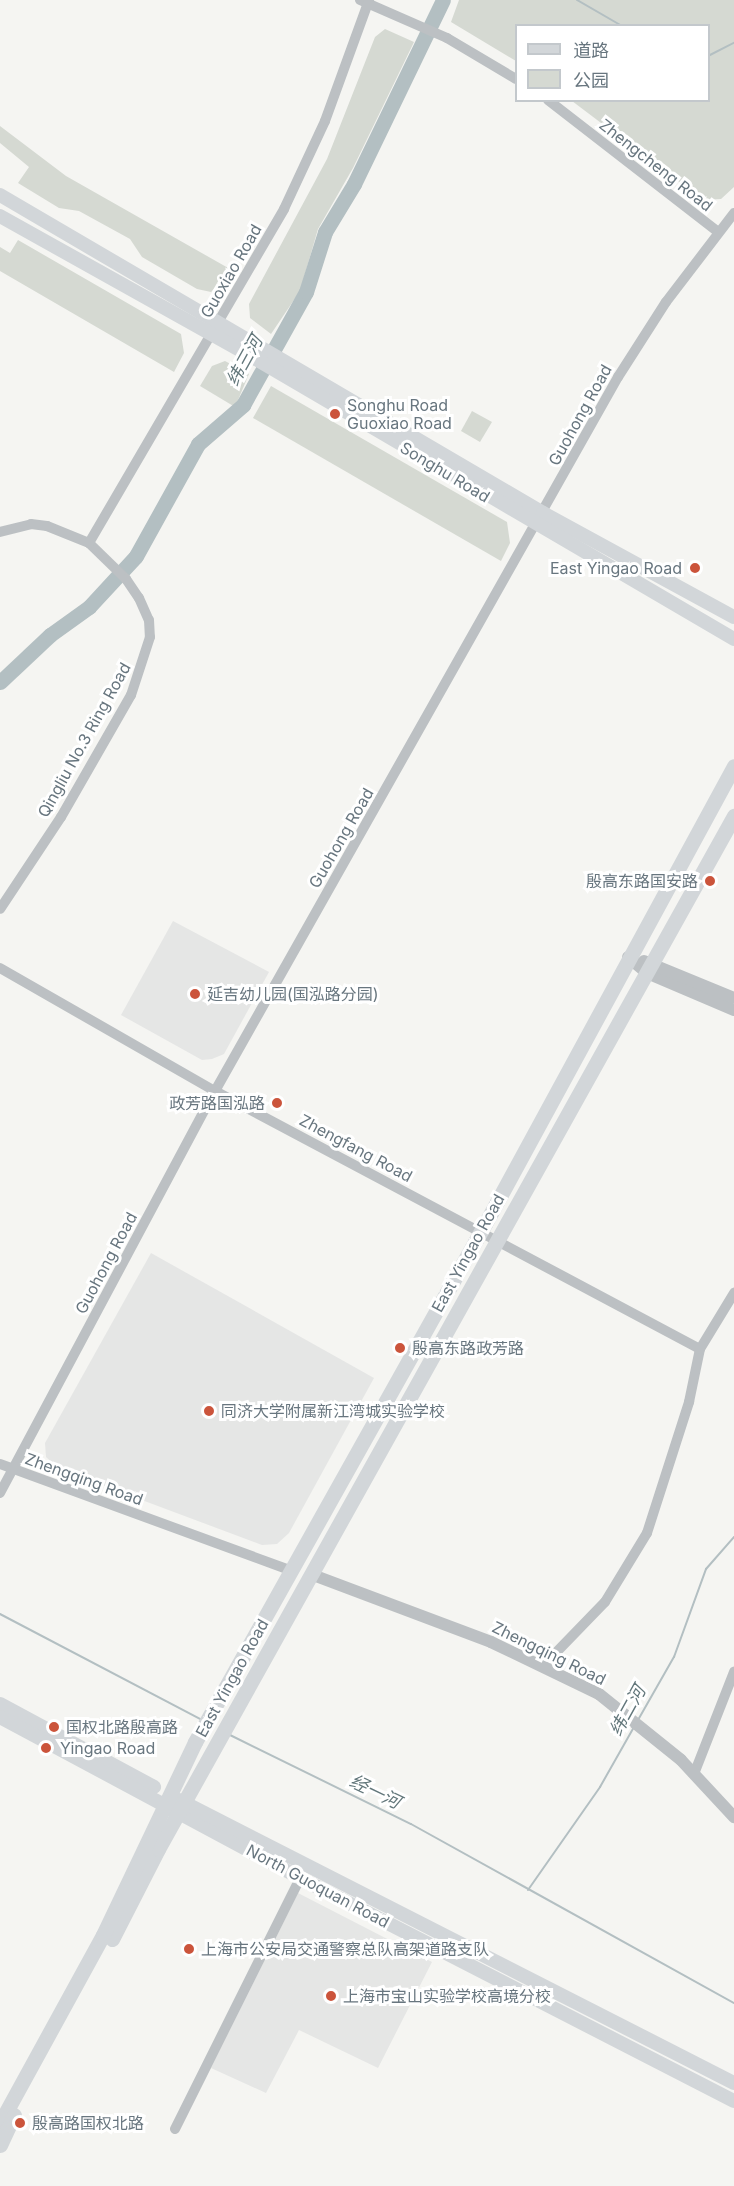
<!DOCTYPE html>
<meta charset="utf-8">
<style>
body{margin:0}
#map{position:relative;width:734px;height:2186px;overflow:hidden;background:#f5f5f2;font-family:Inter,"Noto Sans SC",sans-serif}
div>[style]{position:absolute}
[style*='--x']{left:calc(var(--x)*1px);top:calc(var(--y)*1px);width:calc(var(--w)*1px);rotate:calc(var(--a)*1deg)}
.built>*{inset:0;background:#e5e6e5}
.green>*{inset:0;background:#d5d9d2}
.stream>*{height:2px;margin:-1px;padding:0 1px;transform-origin:1px;border-radius:1px;background:#b3bfc2}
.river>*{height:15px;margin:-7.5px;padding:0 7.5px;transform-origin:7.5px;border-radius:7.5px;background:#b3bfc2}
.minor>*{height:10px;margin:-5px;padding:0 5px;transform-origin:5px;border-radius:5px;background:#bcc0c3}
.tertiary>*{height:12px;margin:-6px;padding:0 6px;transform-origin:6px;border-radius:6px;background:#bcc0c3}
.secondary>*{height:14px;margin:-7px;padding:0 7px;transform-origin:7px;border-radius:7px;background:#d2d6d9}
.primary>*{height:15px;margin:-7.5px;padding:0 7.5px;transform-origin:7.5px;border-radius:7.5px;background:#d2d6d9}
.dots>*{width:16px;height:16px;translate:-50% -50%;box-sizing:border-box;border:3px solid #fff;border-radius:50%}
span{translate:-50% -50%;white-space:nowrap;text-align:center;line-height:1.15;-webkit-text-stroke:6px #fff;paint-order:stroke}
.street-label{font-size:16px;color:#68767f}
.poi-label{font-size:16px;color:#68767f}
.left{translate:0 -50%;text-align:left}
.right{translate:-100% -50%;text-align:right}
.water-label{font-size:18px;color:#63777b;font-style:italic}
.legend{position:absolute;left:515px;top:24px;width:195px;height:78px;box-sizing:border-box;background:#fff;border:2px solid #c3c8cc;margin:0;padding:8px 10px;list-style:none;font-size:18px;color:#68767f}
.legend li{display:flex;align-items:center;gap:12px;height:30px}
.legend b{width:30px;border:2px solid #c3c8cc}
</style>
<div id="map">
<div class="built">
<i style="clip-path:polygon(173px 921px,269px 972px,224px 1054px,212px 1059px,202px 1060px,121px 1015px)"></i>
<i style="clip-path:polygon(151px 1253px,374px 1378px,289px 1533px,277px 1544px,262px 1545px,59px 1469px,46px 1457px,45px 1443px)"></i>
<i style="clip-path:polygon(298px 1893px,432px 1962px,378px 2068px,299px 2030px,266px 2093px,211px 2068px)"></i>
</div>
<div class="green">
<i style="clip-path:polygon(459px 0,734px 0,734px 187px,721px 199px,703px 200px,572px 101px,708px 100px,708px 26px,516px 26px,516px 61px,451px 22px)"></i>
<i style="clip-path:polygon(385px 29px,414px 42px,353px 168px,318px 229px,300px 291px,271px 334px,250px 318px,249px 304px,327px 159px,375px 37px)"></i>
<i style="clip-path:polygon(0 126px,66px 176px,230px 269px,226px 279px,211px 292px,197px 289px,142px 257px,130px 239px,79px 211px,59px 208px,18px 183px,29px 167px,0 143px)"></i>
<i style="clip-path:polygon(18px 240px,181px 334px,184px 353px,174px 372px,0 271px,0 247px,10px 253px)"></i>
<i style="clip-path:polygon(225px 361px,249px 374px,235px 407px,200px 386px,212px 366px)"></i>
<i style="clip-path:polygon(271px 386px,507px 522px,510px 543px,501px 561px,253px 418px)"></i>
<i style="clip-path:polygon(472px 411px,492px 422px,480px 442px,461px 431px)"></i>
</div>
<div class="stream">
<i style="--x:577;--y:0;--w:52;--a:30"></i>
<i style="--x:708;--y:56;--w:29;--a:-27"></i>
<i style="--x:0;--y:1614;--w:228;--a:27.7"></i>
<i style="--x:638;--y:1720;--w:73;--a:-60.3"></i>
<i style="--x:674;--y:1657;--w:94;--a:-70"></i>
<i style="--x:706;--y:1569;--w:43;--a:-48.8"></i>
<i style="--x:228;--y:1734;--w:204;--a:26.2"></i>
<i style="--x:411;--y:1824;--w:369;--a:29"></i>
<i style="--x:528;--y:1890;--w:126;--a:-55"></i>
<i style="--x:600;--y:1787;--w:69;--a:-60.5"></i>
</div>
<div class="river">
<i style="--x:0;--y:682;--w:69;--a:-43.2"></i>
<i style="--x:50;--y:635;--w:48;--a:-35.7"></i>
<i style="--x:89;--y:607;--w:69;--a:-47.3"></i>
<i style="--x:136;--y:556;--w:128;--a:-61"></i>
<i style="--x:198;--y:444;--w:60;--a:-40.9"></i>
<i style="--x:243;--y:405;--w:129;--a:-60.9"></i>
<i style="--x:306;--y:292;--w:63;--a:-72.4"></i>
<i style="--x:325;--y:232;--w:56;--a:-58.9"></i>
<i style="--x:354;--y:184;--w:204;--a:-64.2"></i>
</div>
<div class="minor">
<i style="--x:360;--y:0;--w:95;--a:23.6"></i>
<i style="--x:447;--y:38;--w:80;--a:30.7"></i>
<i style="--x:548;--y:100;--w:215;--a:37.8"></i>
<i style="--x:0;--y:532;--w:32;--a:-14"></i>
<i style="--x:31;--y:524;--w:16;--a:7"></i>
<i style="--x:47;--y:526;--w:45;--a:22"></i>
<i style="--x:89;--y:543;--w:52;--a:44.2"></i>
<i style="--x:126;--y:579;--w:23;--a:56"></i>
<i style="--x:139;--y:598;--w:24;--a:66"></i>
<i style="--x:149;--y:620;--w:17;--a:87"></i>
<i style="--x:150;--y:637;--w:61;--a:108.1"></i>
<i style="--x:131;--y:695;--w:141;--a:119.8"></i>
<i style="--x:61;--y:817;--w:110;--a:123.5"></i>
<i style="--x:89;--y:543;--w:387;--a:-59.7"></i>
<i style="--x:284;--y:209;--w:97;--a:-65"></i>
<i style="--x:325;--y:121;--w:129;--a:-70"></i>
<i style="--x:0;--y:968;--w:248;--a:29.8"></i>
<i style="--x:215;--y:1091;--w:549;--a:28.01"></i>
<i style="--x:0;--y:1464;--w:312;--a:20.1"></i>
<i style="--x:0;--y:1493;--w:456;--a:-61.9"></i>
<i style="--x:215;--y:1091;--w:820;--a:-60.56"></i>
<i style="--x:618;--y:377;--w:89;--a:-57.4"></i>
<i style="--x:666;--y:302;--w:112;--a:-52.6"></i>
<i style="--x:543;--y:1666;--w:89;--a:-45.9"></i>
<i style="--x:605;--y:1602;--w:81;--a:-58.7"></i>
<i style="--x:647;--y:1533;--w:138;--a:-72.2"></i>
<i style="--x:689;--y:1402;--w:54;--a:-78.3"></i>
<i style="--x:700;--y:1349;--w:66;--a:-58.7"></i>
<i style="--x:694;--y:1774;--w:110;--a:-68.6"></i>
<i style="--x:175;--y:2129;--w:280;--a:-63.5"></i>
</div>
<div class="tertiary">
<i style="--x:628;--y:957;--w:25;--a:40"></i>
<i style="--x:647;--y:973;--w:95;--a:23"></i>
<i style="--x:644;--y:961;--w:97;--a:22.3"></i>
<i style="--x:313;--y:1575;--w:190;--a:20.6"></i>
<i style="--x:491;--y:1642;--w:120;--a:25.7"></i>
<i style="--x:599;--y:1694;--w:105;--a:38.8"></i>
<i style="--x:681;--y:1760;--w:78;--a:47.1"></i>
</div>
<div class="secondary">
<i style="--x:0;--y:195;--w:629;--a:30.35"></i>
<i style="--x:543;--y:513;--w:217;--a:28.6"></i>
<i style="--x:0;--y:216;--w:293;--a:29.2"></i>
<i style="--x:256;--y:359;--w:554;--a:30.36"></i>
<i style="--x:0;--y:1704;--w:175;--a:28.3"></i>
<i style="--x:0;--y:1717;--w:340;--a:28.2"></i>
<i style="--x:300;--y:1878;--w:488;--a:27.2"></i>
<i style="--x:179;--y:1800;--w:623;--a:27.02"></i>
</div>
<div class="primary">
<i style="--x:112;--y:1939;--w:101;--a:-62.9"></i>
<i style="--x:158;--y:1849;--w:1183;--a:-60.86"></i>
<i style="--x:0;--y:2123;--w:214;--a:-61.3"></i>
<i style="--x:103;--y:1935;--w:214;--a:-64.5"></i>
<i style="--x:195;--y:1742;--w:594;--a:-60.76"></i>
<i style="--x:485;--y:1224;--w:521;--a:-61.47"></i>
<i style="--x:0;--y:2145;--w:33;--a:-65"></i>
</div>
<div class="dots">
<i style="left:335px;top:414px;background:#cb543b"></i>
<i style="left:695px;top:568px;background:#cb543b"></i>
<i style="left:710px;top:881px;background:#cb543b"></i>
<i style="left:195px;top:994px;background:#cb543b"></i>
<i style="left:277px;top:1103px;background:#cb543b"></i>
<i style="left:400px;top:1348px;background:#cb543b"></i>
<i style="left:209px;top:1411px;background:#cb543b"></i>
<i style="left:54px;top:1727px;background:#cb543b"></i>
<i style="left:46px;top:1748px;background:#cb543b"></i>
<i style="left:189px;top:1949px;background:#cb543b"></i>
<i style="left:331px;top:1996px;background:#cb543b"></i>
<i style="left:20px;top:2123px;background:#cb543b"></i>
</div>
<div class="street-label">
<span style="left:656px;top:165px;rotate:38deg">Zhengcheng Road</span>
<span style="left:231px;top:271px;rotate:-60deg">Guoxiao Road</span>
<span style="left:580px;top:415px;rotate:-61deg">Guohong Road</span>
<span style="left:445px;top:472px;rotate:31deg">Songhu Road</span>
<span style="left:84px;top:740px;rotate:-61deg">Qingliu No.3 Ring Road</span>
<span style="left:341px;top:838px;rotate:-60deg">Guohong Road</span>
<span style="left:356px;top:1148px;rotate:28deg">Zhengfang Road</span>
<span style="left:468px;top:1253px;rotate:-61deg">East Yingao Road</span>
<span style="left:106px;top:1263px;rotate:-62deg">Guohong Road</span>
<span style="left:84px;top:1479px;rotate:20deg">Zhengqing Road</span>
<span style="left:549px;top:1653px;rotate:26deg">Zhengqing Road</span>
<span style="left:232px;top:1678px;rotate:-61deg">East Yingao Road</span>
<span style="left:318px;top:1886px;rotate:28deg">North Guoquan Road</span>
</div>
<div class="poi-label">
<span class="left" style="left:347px;top:414px">Songhu Road<br>Guoxiao Road</span>
<span class="right" style="left:682px;top:568px">East Yingao Road</span>
<span class="right" style="left:698px;top:881px">殷高东路国安路</span>
<span class="left" style="left:207px;top:994px">延吉幼儿园(国泓路分园)</span>
<span class="right" style="left:265px;top:1103px">政芳路国泓路</span>
<span class="left" style="left:412px;top:1348px">殷高东路政芳路</span>
<span class="left" style="left:221px;top:1411px">同济大学附属新江湾城实验学校</span>
<span class="left" style="left:66px;top:1727px">国权北路殷高路</span>
<span class="left" style="left:60px;top:1748px">Yingao Road</span>
<span class="left" style="left:201px;top:1949px">上海市公安局交通警察总队高架道路支队</span>
<span class="left" style="left:343px;top:1996px">上海市宝山实验学校高境分校</span>
<span class="left" style="left:32px;top:2123px">殷高路国权北路</span>
</div>
<div class="water-label">
<span style="left:245px;top:361px;rotate:-61deg">纬三河</span>
<span style="left:628px;top:1711px;rotate:-61deg">纬二河</span>
<span style="left:375px;top:1792px;rotate:26deg">经一河</span>
</div>
<ul class="legend">
<li><b style="height:8px;background:#d2d6d9"></b>道路</li>
<li><b style="height:16px;background:#d5d9d2"></b>公园</li>
</ul>
</div>
